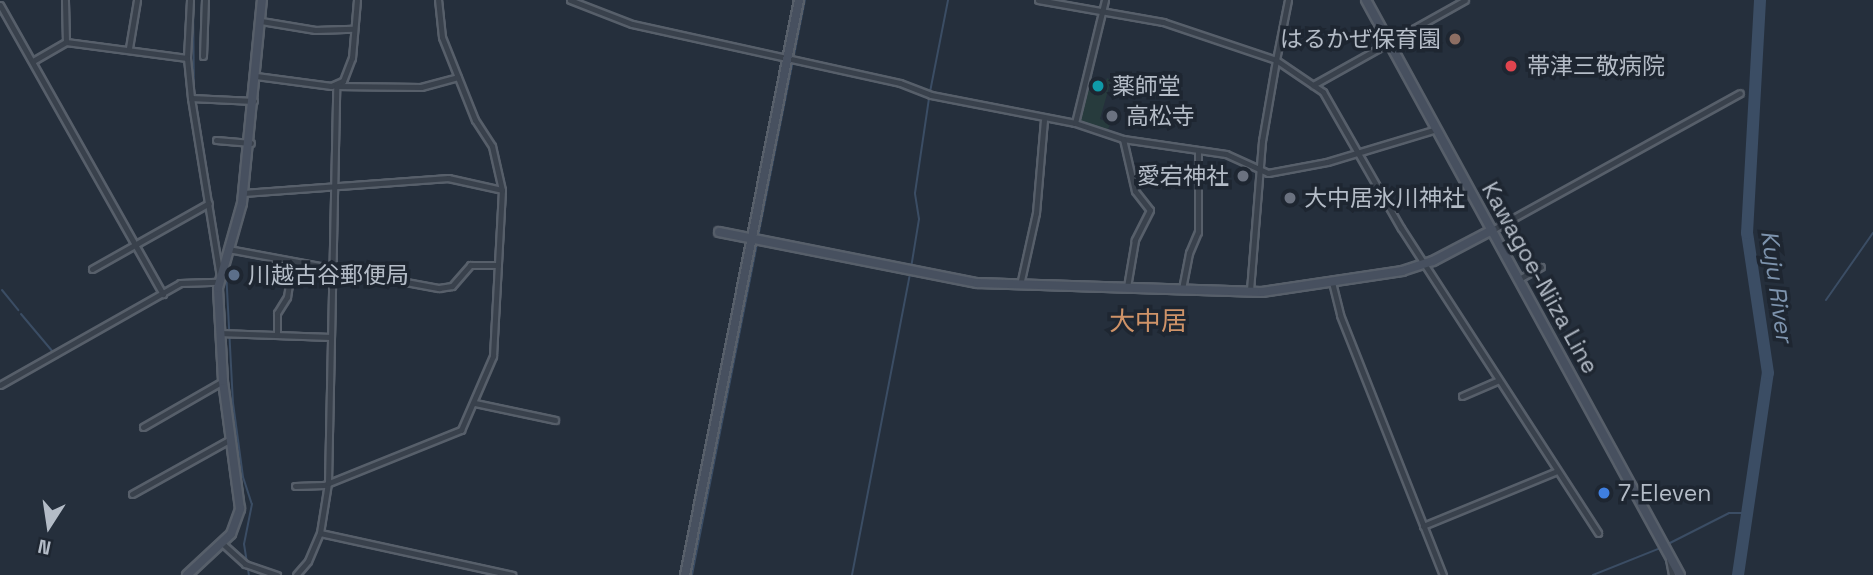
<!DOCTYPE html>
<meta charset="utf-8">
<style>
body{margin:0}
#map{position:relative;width:1873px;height:575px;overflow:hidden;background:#252f3c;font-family:"Space Grotesk","Noto Sans JP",sans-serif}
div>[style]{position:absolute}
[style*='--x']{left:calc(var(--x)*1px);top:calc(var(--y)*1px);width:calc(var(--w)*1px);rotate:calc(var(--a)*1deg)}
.green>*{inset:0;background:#273b3d}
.stream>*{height:2px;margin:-1px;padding:0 1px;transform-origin:1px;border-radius:1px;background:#3b4d64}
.river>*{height:12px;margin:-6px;padding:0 6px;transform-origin:6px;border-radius:6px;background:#3b4d64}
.roads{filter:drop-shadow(2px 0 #575f6a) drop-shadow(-2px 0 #575f6a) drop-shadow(0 2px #575f6a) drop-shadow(0 -2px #575f6a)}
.street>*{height:5px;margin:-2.5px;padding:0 2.5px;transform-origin:2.5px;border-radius:2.5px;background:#39414c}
.secondary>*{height:8px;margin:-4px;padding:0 4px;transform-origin:4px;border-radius:4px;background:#47505f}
.dots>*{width:19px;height:19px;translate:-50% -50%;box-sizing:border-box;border:4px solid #1e2631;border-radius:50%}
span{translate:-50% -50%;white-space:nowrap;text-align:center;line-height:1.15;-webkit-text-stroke:7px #1e2631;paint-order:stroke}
.poi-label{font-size:23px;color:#b4bcc7}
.right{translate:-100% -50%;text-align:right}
.left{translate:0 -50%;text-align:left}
.street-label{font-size:23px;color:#b4bcc7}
.water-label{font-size:24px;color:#7d93ad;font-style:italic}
.quarter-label{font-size:26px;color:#cf9368}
.north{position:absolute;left:14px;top:491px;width:70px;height:70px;-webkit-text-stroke:5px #1e2631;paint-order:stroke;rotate:192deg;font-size:19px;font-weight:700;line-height:28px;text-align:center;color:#b4bcc7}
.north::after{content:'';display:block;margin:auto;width:24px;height:32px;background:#b4bcc7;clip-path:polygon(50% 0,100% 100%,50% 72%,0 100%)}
</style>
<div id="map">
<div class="green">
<i style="clip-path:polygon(1107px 78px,1111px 80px,1100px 119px,1111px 123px,1107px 131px,1079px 120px,1087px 79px,1088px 90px,1102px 93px)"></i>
</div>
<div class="stream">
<i style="--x:193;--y:0;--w:95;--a:89.4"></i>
<i style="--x:930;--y:92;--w:94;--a:-78.9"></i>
<i style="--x:195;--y:100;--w:159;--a:81.3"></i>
<i style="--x:758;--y:237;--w:242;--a:-78.8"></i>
<i style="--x:911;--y:268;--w:50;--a:-80.7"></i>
<i style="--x:919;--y:219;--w:26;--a:-99"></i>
<i style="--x:915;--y:193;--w:96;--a:-81.6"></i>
<i style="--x:226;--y:270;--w:133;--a:87"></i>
<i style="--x:233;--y:403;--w:75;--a:82.3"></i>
<i style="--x:243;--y:477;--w:28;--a:72"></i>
<i style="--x:252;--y:504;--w:41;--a:101.3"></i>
<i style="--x:244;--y:544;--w:31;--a:81"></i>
<i style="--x:2;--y:290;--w:26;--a:51"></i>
<i style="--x:1826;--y:300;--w:82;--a:-55"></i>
<i style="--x:21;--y:314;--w:50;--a:49.9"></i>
<i style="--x:13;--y:381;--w:42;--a:-30.3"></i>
<i style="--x:1668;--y:544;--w:68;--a:-26.9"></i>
<i style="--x:1729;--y:513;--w:18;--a:0"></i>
<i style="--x:692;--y:575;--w:338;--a:-78.9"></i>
<i style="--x:852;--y:575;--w:307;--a:-79.1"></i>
<i style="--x:1593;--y:575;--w:75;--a:-21.8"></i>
</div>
<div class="river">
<i style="--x:1738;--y:575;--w:204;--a:-81.6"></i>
<i style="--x:1768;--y:373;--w:142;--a:-98.5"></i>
<i style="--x:1747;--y:233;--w:233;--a:-86.8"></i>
</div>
<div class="roads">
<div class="street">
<i style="--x:190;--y:0;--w:58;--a:93"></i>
<i style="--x:187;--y:58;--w:40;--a:84.3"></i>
<i style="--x:191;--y:98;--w:63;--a:2.7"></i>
<i style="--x:570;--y:0;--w:66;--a:21.2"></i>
<i style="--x:632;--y:24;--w:274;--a:12.4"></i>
<i style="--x:900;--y:83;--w:33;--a:21"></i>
<i style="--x:931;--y:95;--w:147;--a:11"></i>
<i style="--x:1075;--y:123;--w:51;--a:18.4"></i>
<i style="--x:1123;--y:139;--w:104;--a:8.3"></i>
<i style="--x:1226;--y:154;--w:46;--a:24.3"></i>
<i style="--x:1268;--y:173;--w:60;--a:-10.6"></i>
<i style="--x:1327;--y:162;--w:115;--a:-16.7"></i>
<i style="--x:1038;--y:0;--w:127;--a:10"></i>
<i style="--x:1163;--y:22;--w:119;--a:18.6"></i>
<i style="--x:1276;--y:60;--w:82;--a:99.8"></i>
<i style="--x:1262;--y:141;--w:150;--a:94.6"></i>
<i style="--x:1288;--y:0;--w:61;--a:101.3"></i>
<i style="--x:1276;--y:60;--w:57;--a:34.2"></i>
<i style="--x:1323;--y:92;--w:157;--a:60.2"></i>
<i style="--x:1401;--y:228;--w:363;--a:57.1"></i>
<i style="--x:0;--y:5;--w:332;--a:60.6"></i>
<i style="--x:261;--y:21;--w:55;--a:9.5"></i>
<i style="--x:315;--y:30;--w:38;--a:-2"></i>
<i style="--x:66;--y:42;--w:122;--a:7.5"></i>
<i style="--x:129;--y:48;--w:49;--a:-80.5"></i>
<i style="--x:203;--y:56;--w:56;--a:-88"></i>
<i style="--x:33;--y:61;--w:38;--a:-30"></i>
<i style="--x:66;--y:42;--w:42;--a:-91.4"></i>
<i style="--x:256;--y:76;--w:76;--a:7.6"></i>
<i style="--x:331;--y:86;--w:13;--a:-23"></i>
<i style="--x:343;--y:81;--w:25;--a:-69"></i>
<i style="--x:352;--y:58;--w:58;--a:-85.1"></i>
<i style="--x:1313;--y:85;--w:174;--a:-29.2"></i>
<i style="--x:191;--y:98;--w:181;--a:80.8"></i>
<i style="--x:1075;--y:123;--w:127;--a:-76.3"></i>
<i style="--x:1123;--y:139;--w:53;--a:77"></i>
<i style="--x:1135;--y:191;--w:24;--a:52"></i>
<i style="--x:1150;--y:210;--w:34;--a:117"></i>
<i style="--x:1135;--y:240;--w:48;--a:99.7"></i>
<i style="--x:216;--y:140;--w:35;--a:5"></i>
<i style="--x:243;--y:193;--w:206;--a:-4.2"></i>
<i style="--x:448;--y:178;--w:55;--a:12.5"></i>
<i style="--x:1492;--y:230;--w:283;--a:-28.9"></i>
<i style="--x:228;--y:249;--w:215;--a:10.5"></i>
<i style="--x:439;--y:288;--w:13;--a:-9"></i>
<i style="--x:452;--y:286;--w:28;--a:-49"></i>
<i style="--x:470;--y:265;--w:28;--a:0"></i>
<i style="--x:92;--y:269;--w:134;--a:-29.4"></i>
<i style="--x:1519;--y:279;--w:25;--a:-29"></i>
<i style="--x:1332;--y:282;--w:34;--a:76"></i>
<i style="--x:1340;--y:315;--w:280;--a:68.4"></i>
<i style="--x:1020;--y:285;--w:74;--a:-77.5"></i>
<i style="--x:1036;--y:213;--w:93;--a:-85.1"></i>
<i style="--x:1182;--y:289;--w:37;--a:-79"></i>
<i style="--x:1189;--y:253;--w:23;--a:-67"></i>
<i style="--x:1198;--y:232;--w:82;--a:-90"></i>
<i style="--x:219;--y:333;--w:112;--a:2"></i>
<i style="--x:277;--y:335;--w:22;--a:-90"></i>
<i style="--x:277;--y:313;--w:19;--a:-58"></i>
<i style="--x:287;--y:297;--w:36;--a:-81"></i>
<i style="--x:0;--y:385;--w:207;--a:-29.5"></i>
<i style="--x:180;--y:283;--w:38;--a:-2"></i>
<i style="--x:1462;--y:396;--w:40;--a:-23.4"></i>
<i style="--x:475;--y:403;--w:82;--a:12"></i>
<i style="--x:143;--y:427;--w:92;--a:-29.9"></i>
<i style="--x:295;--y:486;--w:29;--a:-2"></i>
<i style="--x:324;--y:485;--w:148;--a:-21.9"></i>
<i style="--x:461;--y:430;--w:81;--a:-66.6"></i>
<i style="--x:493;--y:356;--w:166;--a:-86.9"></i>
<i style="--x:502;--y:190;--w:45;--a:-102.8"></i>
<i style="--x:492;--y:146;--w:31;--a:-123"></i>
<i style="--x:475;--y:120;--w:89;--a:-111.7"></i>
<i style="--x:442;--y:37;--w:37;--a:-96"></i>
<i style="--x:132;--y:494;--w:113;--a:-29.1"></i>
<i style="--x:1423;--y:526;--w:145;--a:-22.3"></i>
<i style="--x:320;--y:533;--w:197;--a:12.3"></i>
<i style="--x:223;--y:544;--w:30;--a:42"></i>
<i style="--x:245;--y:564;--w:34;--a:19"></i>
<i style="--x:1669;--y:559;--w:16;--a:79"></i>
<i style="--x:296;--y:575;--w:18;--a:-49"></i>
<i style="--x:308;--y:561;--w:30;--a:-67"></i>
<i style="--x:320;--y:533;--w:51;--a:-80.9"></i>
<i style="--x:328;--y:483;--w:397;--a:-88.8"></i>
<i style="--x:336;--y:86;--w:85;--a:0.7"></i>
<i style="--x:421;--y:87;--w:38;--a:-15"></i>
</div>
<div class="secondary">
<i style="--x:1366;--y:0;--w:655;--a:61.36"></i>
<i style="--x:719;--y:232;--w:263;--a:11.2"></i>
<i style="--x:977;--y:283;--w:285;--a:1.8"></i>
<i style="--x:1262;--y:292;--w:142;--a:-8.5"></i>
<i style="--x:1402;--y:271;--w:33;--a:-18"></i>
<i style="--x:1433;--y:261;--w:67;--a:-27.7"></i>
<i style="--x:187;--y:575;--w:60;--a:-43"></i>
<i style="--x:231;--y:534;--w:27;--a:-70"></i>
<i style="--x:240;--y:509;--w:129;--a:-97.6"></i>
<i style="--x:223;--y:381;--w:93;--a:-93.1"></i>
<i style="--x:218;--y:288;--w:88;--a:-74.2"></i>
<i style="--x:242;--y:203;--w:204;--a:-84.4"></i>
<i style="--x:685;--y:575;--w:586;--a:-78.79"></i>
</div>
</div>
<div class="dots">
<i style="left:1455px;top:39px;background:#8d6e63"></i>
<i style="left:1511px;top:66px;background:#e0444e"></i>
<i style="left:1098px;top:86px;background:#0f9aa8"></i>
<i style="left:1112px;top:116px;background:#6b7280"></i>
<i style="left:1243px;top:176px;background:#6b7280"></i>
<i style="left:1290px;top:198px;background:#6b7280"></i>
<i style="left:234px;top:275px;background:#5c6f8a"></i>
<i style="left:1604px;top:493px;background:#3f7fe0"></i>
</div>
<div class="poi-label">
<span class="right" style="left:1441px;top:39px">はるかぜ保育園</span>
<span class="left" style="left:1527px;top:66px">帯津三敬病院</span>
<span class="left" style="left:1112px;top:86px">薬師堂</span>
<span class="left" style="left:1126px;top:116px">高松寺</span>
<span class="right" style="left:1229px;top:176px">愛宕神社</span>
<span class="left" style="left:1304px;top:198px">大中居氷川神社</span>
<span class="left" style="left:248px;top:275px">川越古谷郵便局</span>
<span class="left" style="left:1618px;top:493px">7-Eleven</span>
</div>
<div class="street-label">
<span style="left:1540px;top:278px;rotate:61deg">Kawagoe-Niiza Line</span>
</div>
<div class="water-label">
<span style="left:1777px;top:286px;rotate:82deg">Kuju River</span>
</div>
<div class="quarter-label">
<span style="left:1148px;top:322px">大中居</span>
</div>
<div class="north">N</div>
</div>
